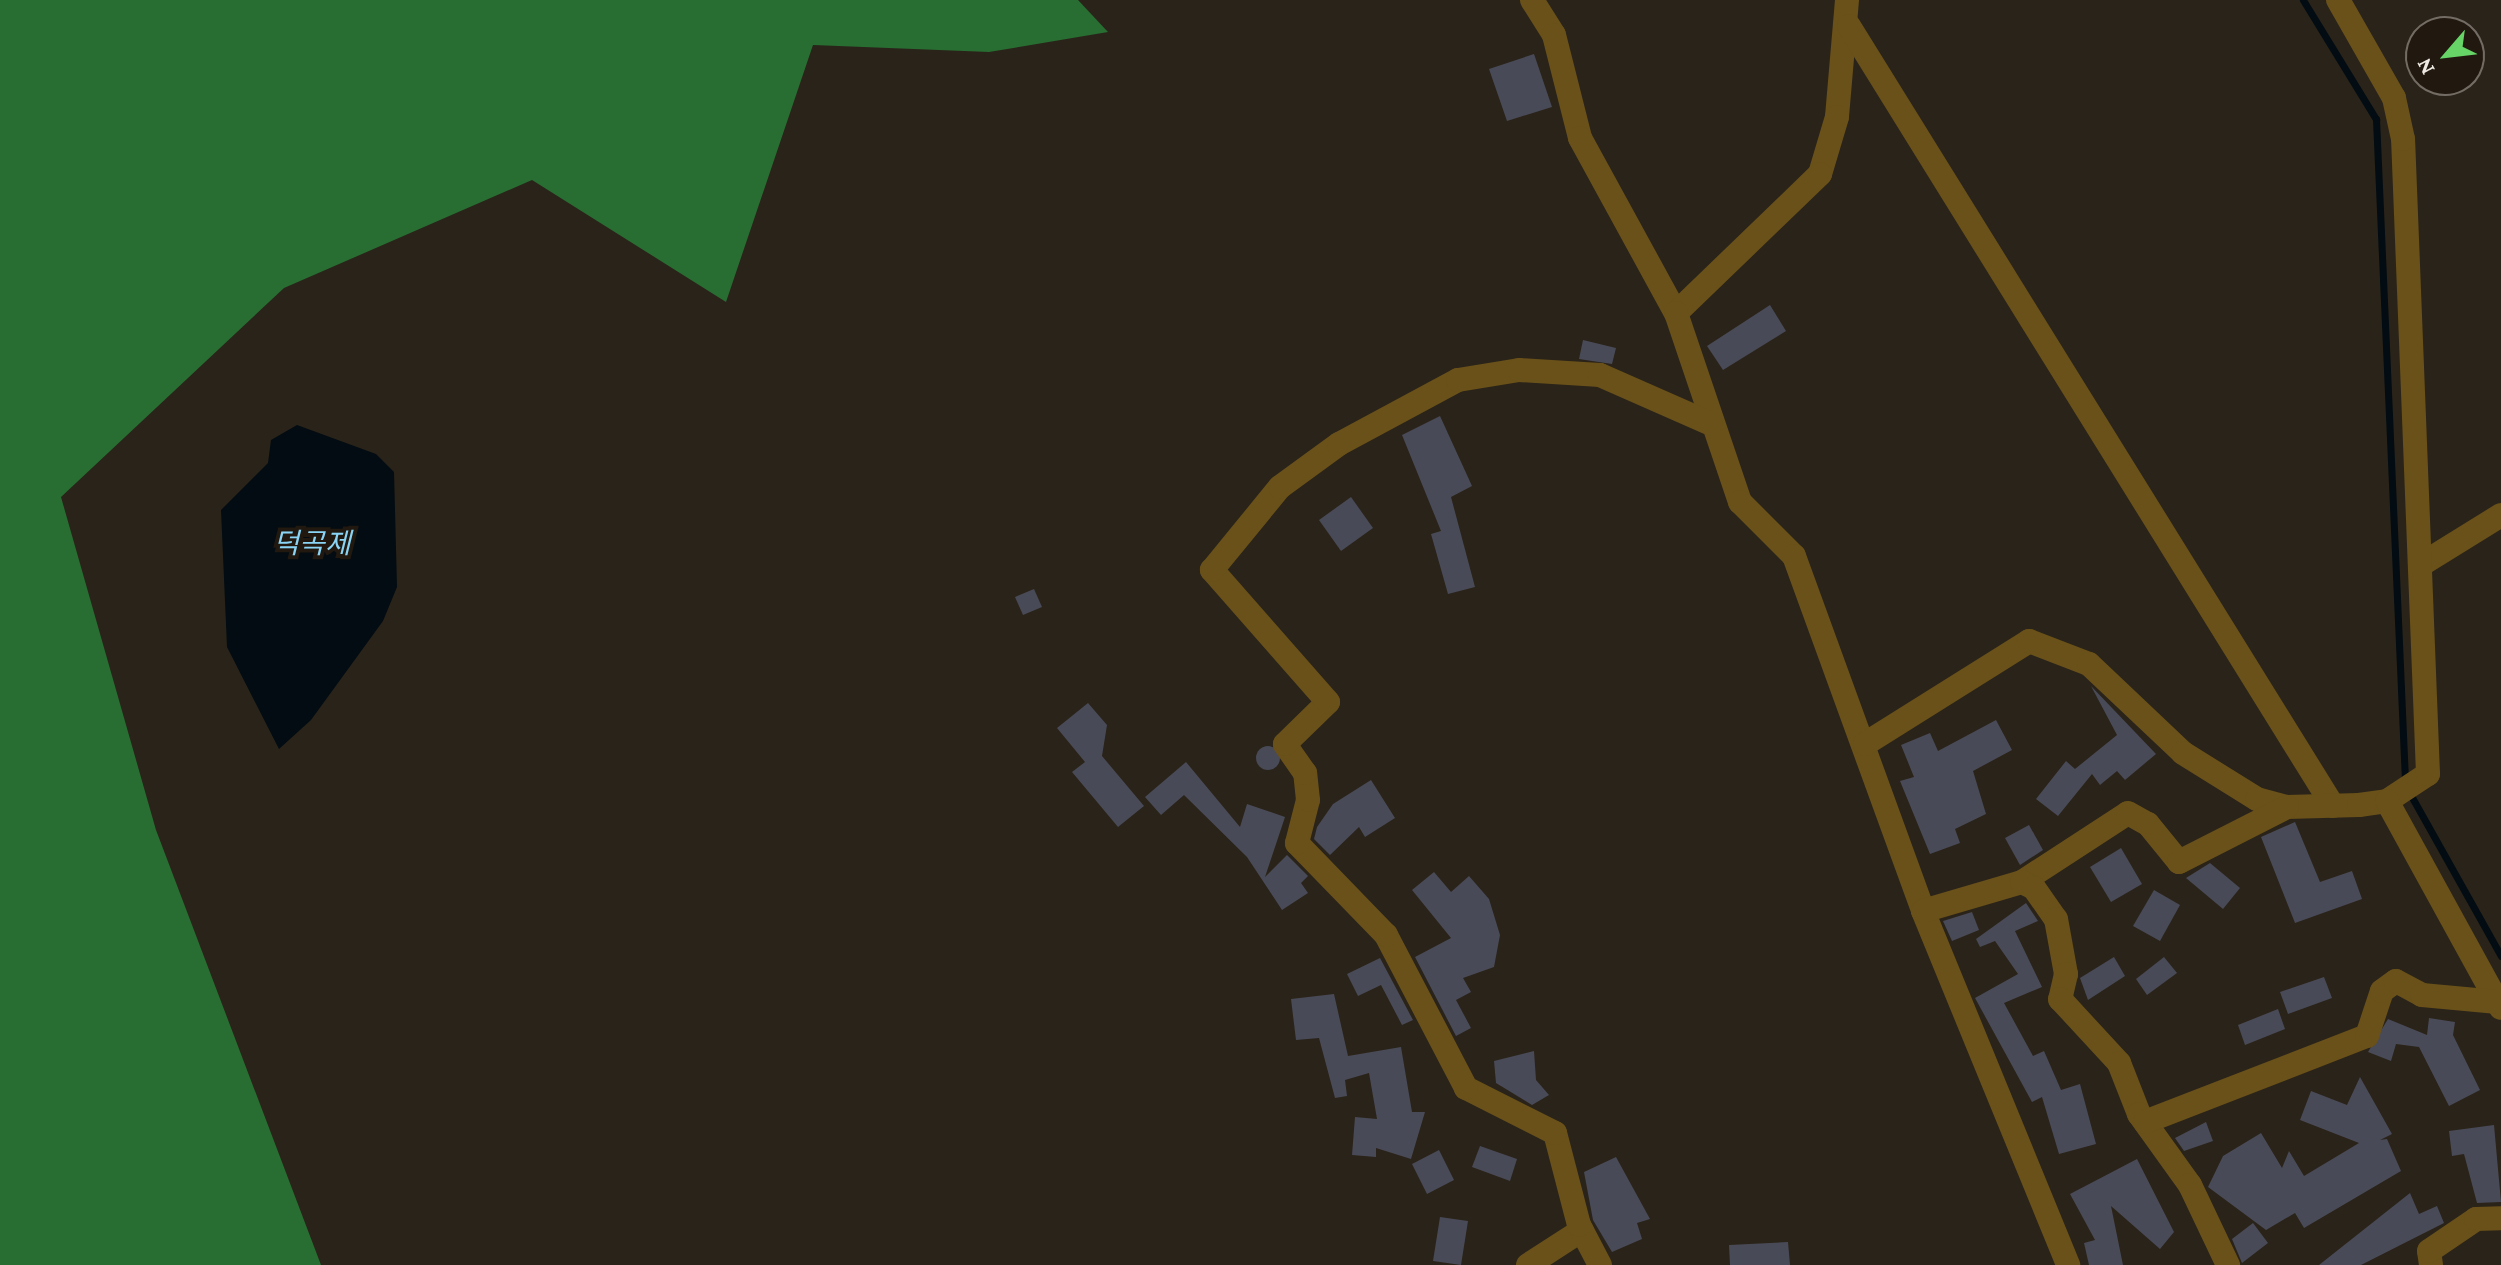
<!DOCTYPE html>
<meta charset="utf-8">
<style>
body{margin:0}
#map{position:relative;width:2501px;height:1265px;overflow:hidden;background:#2a2319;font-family:"Crimson Pro","Noto Sans KR",serif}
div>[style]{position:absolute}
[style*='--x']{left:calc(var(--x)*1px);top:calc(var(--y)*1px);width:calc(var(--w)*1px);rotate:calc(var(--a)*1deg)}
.forest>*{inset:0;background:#286d32}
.water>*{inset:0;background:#020c12}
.stream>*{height:7px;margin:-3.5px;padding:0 3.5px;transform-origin:3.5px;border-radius:3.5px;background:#020c12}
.building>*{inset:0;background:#494a57}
.round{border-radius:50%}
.minor>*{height:24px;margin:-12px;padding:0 12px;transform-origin:12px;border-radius:12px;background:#695119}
span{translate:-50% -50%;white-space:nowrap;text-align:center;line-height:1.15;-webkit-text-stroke:8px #211910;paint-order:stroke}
.water-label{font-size:28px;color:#8ad4f5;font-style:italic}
.north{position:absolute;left:2405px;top:16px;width:80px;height:80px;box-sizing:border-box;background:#211910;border:2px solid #736c64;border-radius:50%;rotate:242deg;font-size:22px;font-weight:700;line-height:32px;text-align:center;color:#eee9e3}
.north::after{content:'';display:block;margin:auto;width:28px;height:36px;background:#66d466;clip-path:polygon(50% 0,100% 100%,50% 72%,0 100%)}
</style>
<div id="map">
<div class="forest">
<i style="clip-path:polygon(0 0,1078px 0,1108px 32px,989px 52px,813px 45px,726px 302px,532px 180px,284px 288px,61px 497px,156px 830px,321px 1265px,0 1265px)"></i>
</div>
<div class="water">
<i style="clip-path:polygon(297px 425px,376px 454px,394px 472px,397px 587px,383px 621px,311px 720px,279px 749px,227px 647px,221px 510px,268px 463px,271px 440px)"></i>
</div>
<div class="stream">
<i style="--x:2303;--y:0;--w:140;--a:58.5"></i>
<i style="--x:2376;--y:119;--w:663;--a:87.49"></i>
<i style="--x:2409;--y:792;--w:188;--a:60.7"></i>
</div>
<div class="building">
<i style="clip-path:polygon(1534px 54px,1552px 107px,1507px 121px,1489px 69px)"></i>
<i style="clip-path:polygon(1770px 305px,1786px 331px,1723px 370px,1707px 346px)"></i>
<i style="clip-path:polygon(1583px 340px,1616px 348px,1612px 364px,1579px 359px)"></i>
<i style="clip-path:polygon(1440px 416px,1472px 486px,1451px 497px,1475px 587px,1448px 594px,1431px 534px,1441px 531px,1402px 435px)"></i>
<i style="clip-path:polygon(1351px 497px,1373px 528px,1341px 551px,1319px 520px)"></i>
<i style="clip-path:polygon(1034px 589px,1042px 607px,1023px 615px,1015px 597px)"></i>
<i style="clip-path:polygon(2091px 686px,2156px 754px,2125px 780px,2117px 771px,2100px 785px,2092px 774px,2058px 816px,2036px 799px,2066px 761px,2075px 769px,2117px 735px)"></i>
<i style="clip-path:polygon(1088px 703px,1107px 725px,1102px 756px,1144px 806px,1118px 827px,1072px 772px,1085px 762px,1057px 728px)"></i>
<i style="clip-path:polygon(1996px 720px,2012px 750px,1973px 771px,1986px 814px,1955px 829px,1960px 843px,1930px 854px,1900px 781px,1914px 777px,1901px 745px,1930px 733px,1938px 751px)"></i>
<i class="round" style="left:1256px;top:746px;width:24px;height:24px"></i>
<i style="clip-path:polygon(1186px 762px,1240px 827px,1247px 804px,1285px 817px,1265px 877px,1287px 855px,1308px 876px,1301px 883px,1308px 893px,1282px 910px,1247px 857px,1184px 795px,1161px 815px,1145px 797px)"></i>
<i style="clip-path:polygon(1371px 780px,1395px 818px,1365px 837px,1359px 827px,1330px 855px,1314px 839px,1317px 827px,1333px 804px)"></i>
<i style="clip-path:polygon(2295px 822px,2320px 882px,2352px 871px,2362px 899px,2295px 923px,2261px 837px)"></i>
<i style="clip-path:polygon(2029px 825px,2043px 850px,2020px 865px,2005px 838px)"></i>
<i style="clip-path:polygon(2121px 848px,2142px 884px,2111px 902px,2090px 867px)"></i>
<i style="clip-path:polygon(2210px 863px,2240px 888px,2223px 909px,2186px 878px)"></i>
<i style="clip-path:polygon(1434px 872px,1451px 892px,1469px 876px,1489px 899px,1500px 935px,1494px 967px,1463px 978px,1471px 992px,1456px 1000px,1471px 1028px,1456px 1036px,1415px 957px,1451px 938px,1412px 890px)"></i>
<i style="clip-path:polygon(2154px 890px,2180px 905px,2160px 941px,2133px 926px)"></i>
<i style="clip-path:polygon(2026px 903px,2038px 921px,2015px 931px,2042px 987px,2004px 1003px,2033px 1056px,2044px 1051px,2061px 1090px,2080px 1084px,2096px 1144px,2059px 1154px,2042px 1097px,2032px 1102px,1975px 998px,2018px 974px,1995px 941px,1980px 947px,1976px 939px)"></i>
<i style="clip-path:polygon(1972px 912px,1979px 930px,1952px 941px,1943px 921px)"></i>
<i style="clip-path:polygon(2114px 957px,2125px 976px,2088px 1000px,2080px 978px)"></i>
<i style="clip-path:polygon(2164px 957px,2177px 973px,2147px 995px,2136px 979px)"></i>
<i style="clip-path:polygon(1380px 958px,1413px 1020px,1402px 1025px,1381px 985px,1358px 996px,1347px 974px)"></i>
<i style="clip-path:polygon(2324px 977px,2332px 998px,2288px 1014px,2280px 992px)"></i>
<i style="clip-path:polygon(1334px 994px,1348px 1056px,1401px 1047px,1412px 1112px,1425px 1112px,1411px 1159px,1376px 1148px,1376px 1157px,1352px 1155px,1355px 1117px,1377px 1119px,1369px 1073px,1345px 1080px,1347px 1096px,1335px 1098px,1319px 1038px,1296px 1040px,1291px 999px)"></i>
<i style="clip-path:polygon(2278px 1009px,2285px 1029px,2245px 1045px,2238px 1025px)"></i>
<i style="clip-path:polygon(2429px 1018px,2455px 1022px,2453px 1035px,2480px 1090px,2449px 1106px,2419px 1047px,2396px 1044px,2391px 1061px,2368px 1052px,2388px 1019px,2427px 1035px)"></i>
<i style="clip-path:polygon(1534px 1051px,1536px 1080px,1549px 1095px,1532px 1105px,1496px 1083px,1494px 1061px)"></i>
<i style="clip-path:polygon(2360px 1077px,2392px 1134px,2380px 1140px,2387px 1139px,2401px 1171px,2304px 1228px,2295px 1213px,2266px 1230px,2208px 1187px,2223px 1156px,2261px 1133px,2282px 1168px,2289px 1151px,2304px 1176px,2359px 1143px,2300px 1120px,2311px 1091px,2347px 1105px)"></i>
<i style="clip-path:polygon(2206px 1122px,2213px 1141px,2184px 1151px,2175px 1138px)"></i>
<i style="clip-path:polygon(2494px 1125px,2501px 1202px,2477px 1203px,2464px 1154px,2452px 1156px,2449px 1131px)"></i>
<i style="clip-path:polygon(1480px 1146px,1517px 1159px,1510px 1181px,1472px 1167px)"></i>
<i style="clip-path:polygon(1439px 1150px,1454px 1180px,1427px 1194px,1412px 1164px)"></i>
<i style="clip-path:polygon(1616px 1157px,1650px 1219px,1637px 1223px,1642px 1239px,1612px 1252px,1593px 1220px,1584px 1172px)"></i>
<i style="clip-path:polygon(2137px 1159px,2174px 1232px,2160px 1249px,2111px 1206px,2123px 1265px,2089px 1265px,2084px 1243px,2095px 1240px,2070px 1194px)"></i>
<i style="clip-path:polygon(2410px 1193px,2419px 1214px,2437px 1206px,2444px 1223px,2361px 1265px,2319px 1265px)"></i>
<i style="clip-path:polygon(1440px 1217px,1468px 1221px,1461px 1265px,1433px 1261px)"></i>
<i style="clip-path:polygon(2253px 1223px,2268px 1243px,2242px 1263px,2232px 1239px)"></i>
<i style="clip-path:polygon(1788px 1242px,1790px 1265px,1730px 1265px,1729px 1245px)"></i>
</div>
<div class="minor">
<i style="--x:1532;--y:0;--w:41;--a:57.8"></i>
<i style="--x:1554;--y:35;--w:106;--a:75.8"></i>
<i style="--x:1580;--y:138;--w:200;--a:61.3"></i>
<i style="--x:1847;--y:0;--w:117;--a:94.9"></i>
<i style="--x:1837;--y:117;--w:59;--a:106.6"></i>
<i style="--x:1820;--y:174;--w:200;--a:136"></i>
<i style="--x:1676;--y:313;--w:200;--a:71.3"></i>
<i style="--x:1740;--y:502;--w:76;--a:45"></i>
<i style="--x:1794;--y:556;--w:378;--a:70"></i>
<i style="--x:1923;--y:911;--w:383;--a:67.7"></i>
<i style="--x:1849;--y:26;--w:918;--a:58.18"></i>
<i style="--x:2422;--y:564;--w:93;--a:-31.8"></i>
<i style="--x:1865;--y:744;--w:194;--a:-32.1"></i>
<i style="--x:2029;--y:641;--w:64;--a:21"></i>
<i style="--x:2089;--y:664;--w:129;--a:43.4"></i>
<i style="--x:2183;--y:753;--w:87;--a:31.9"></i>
<i style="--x:2257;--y:799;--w:31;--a:15"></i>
<i style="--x:2287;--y:807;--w:72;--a:-1.6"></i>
<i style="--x:2359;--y:805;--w:28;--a:-8"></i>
<i style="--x:2387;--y:801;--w:49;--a:-33.4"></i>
<i style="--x:2428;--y:774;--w:635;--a:-92.25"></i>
<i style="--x:2403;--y:139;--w:42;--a:-102.4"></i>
<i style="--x:2394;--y:98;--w:113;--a:-119.7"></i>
<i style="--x:2387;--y:801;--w:236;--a:61.2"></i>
<i style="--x:2022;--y:882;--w:126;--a:-33.1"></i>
<i style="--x:2128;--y:813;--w:23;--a:29"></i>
<i style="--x:2148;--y:824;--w:49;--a:50.8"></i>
<i style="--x:2179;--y:862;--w:121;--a:-27"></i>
<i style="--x:1923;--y:911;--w:103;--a:-16.3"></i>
<i style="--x:2022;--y:882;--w:13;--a:27"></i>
<i style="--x:2034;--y:888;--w:38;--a:55"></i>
<i style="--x:2056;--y:919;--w:56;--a:79.7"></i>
<i style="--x:2066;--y:974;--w:26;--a:103"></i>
<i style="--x:2060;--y:999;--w:87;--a:47.3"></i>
<i style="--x:2119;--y:1063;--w:55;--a:68.6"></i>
<i style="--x:2139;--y:1114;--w:87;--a:54.3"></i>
<i style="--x:2190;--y:1185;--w:89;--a:64.6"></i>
<i style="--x:2145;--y:1122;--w:238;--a:-21.2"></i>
<i style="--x:2367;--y:1036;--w:47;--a:-71.6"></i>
<i style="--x:2382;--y:991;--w:17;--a:-36"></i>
<i style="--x:2396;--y:981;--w:30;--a:28"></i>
<i style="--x:2422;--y:995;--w:76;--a:5.3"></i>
<i style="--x:1528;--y:1265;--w:64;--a:-32.9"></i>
<i style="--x:1600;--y:1265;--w:45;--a:-117.7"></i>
<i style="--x:1579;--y:1225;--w:95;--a:-104.6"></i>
<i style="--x:1555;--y:1133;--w:100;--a:-153.2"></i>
<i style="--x:1466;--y:1088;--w:173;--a:-117.6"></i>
<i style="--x:1386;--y:935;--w:128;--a:-134.1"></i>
<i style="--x:1297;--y:843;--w:44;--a:-75.7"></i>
<i style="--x:1308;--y:800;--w:27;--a:-96"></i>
<i style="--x:1305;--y:773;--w:35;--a:-125"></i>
<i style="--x:1285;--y:744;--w:60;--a:-44.3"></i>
<i style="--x:1328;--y:702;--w:176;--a:-131.3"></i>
<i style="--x:1212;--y:570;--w:107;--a:-50.7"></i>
<i style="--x:1280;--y:487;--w:73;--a:-36.1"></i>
<i style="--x:1339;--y:444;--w:135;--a:-28.3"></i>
<i style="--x:1458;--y:380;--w:62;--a:-9.3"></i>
<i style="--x:1519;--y:370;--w:81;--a:3.5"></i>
<i style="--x:1600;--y:375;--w:121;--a:23.8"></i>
<i style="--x:2431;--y:1265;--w:14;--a:-98"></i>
<i style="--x:2429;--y:1251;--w:57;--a:-34.2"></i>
<i style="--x:2476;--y:1219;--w:25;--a:-2"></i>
</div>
<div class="water-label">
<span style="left:312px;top:544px">덕곡제</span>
</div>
<div class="north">N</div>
</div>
